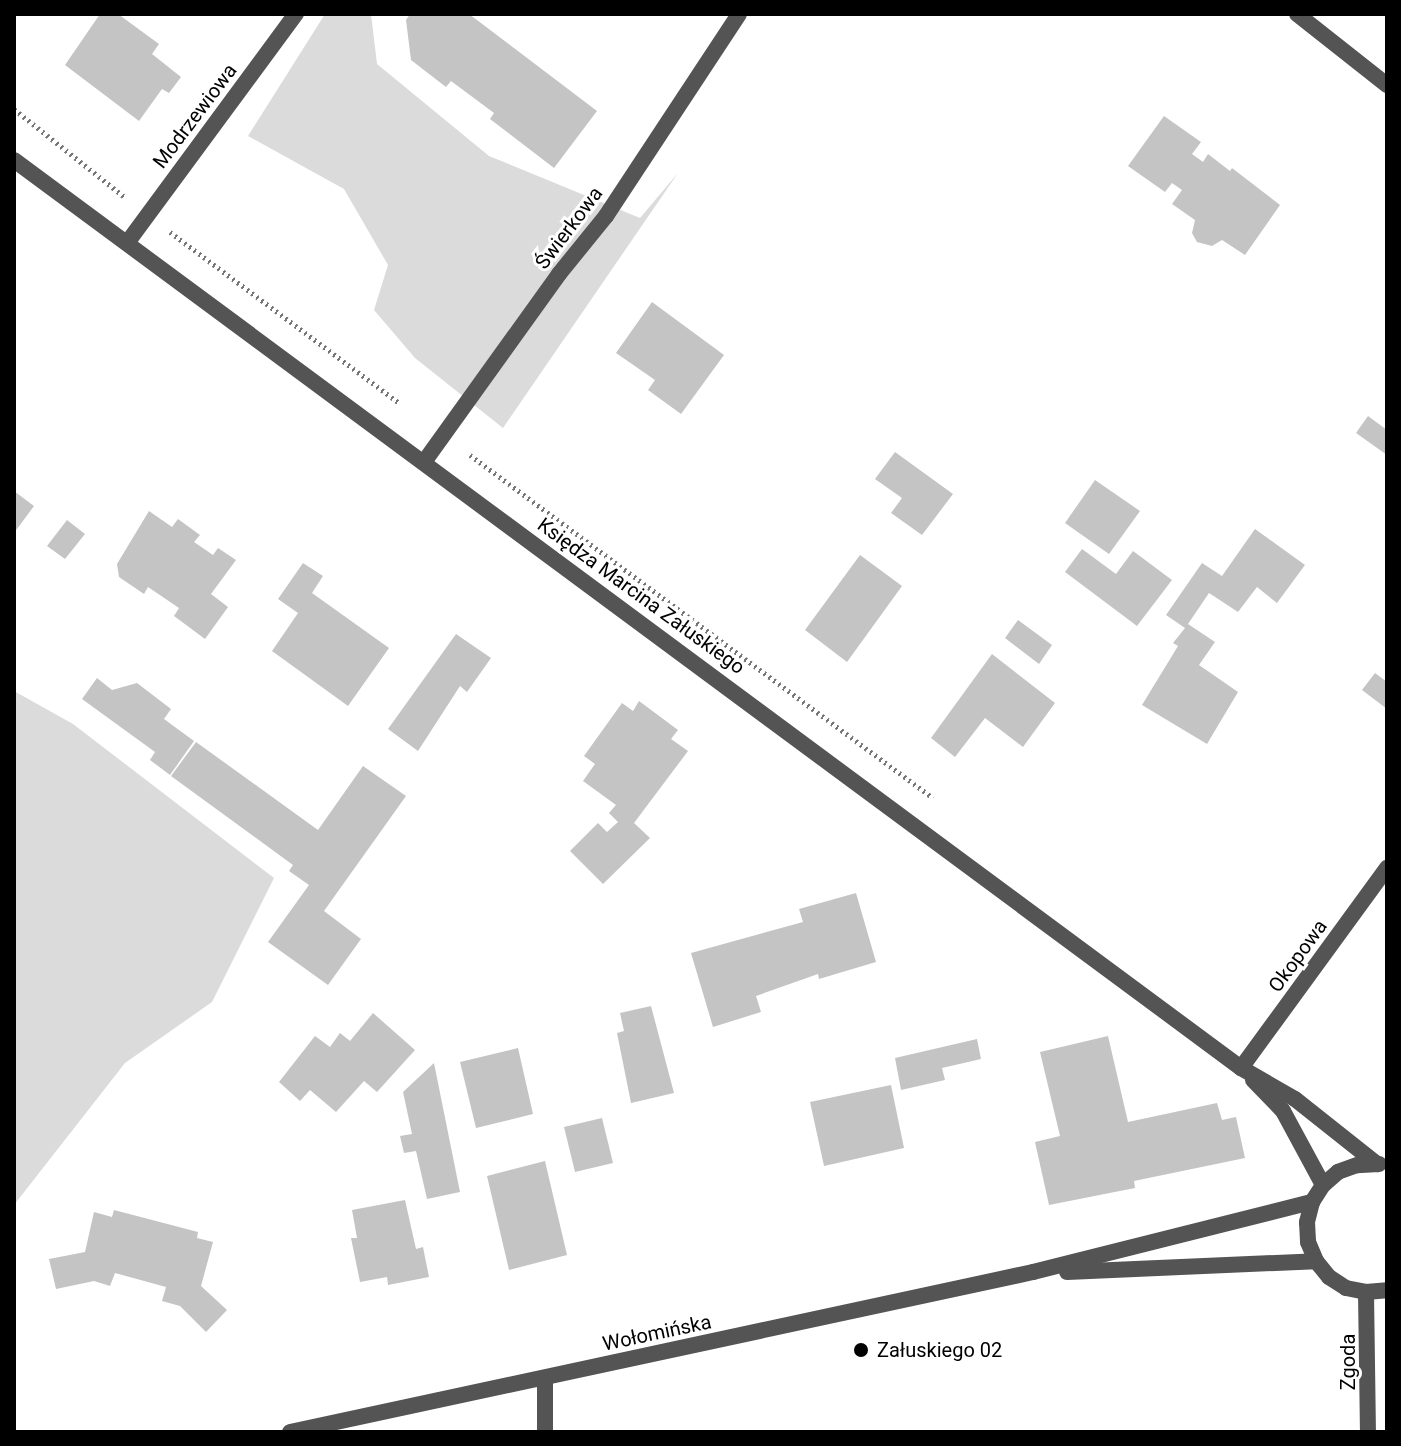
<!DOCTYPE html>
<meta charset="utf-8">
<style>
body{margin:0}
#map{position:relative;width:1401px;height:1446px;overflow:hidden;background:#fff;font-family:Roboto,sans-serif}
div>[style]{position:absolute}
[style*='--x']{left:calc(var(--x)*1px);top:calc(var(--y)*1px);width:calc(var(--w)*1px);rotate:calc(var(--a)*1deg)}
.green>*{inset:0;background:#dbdbdb}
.building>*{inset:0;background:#c4c4c4}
.path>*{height:5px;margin-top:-2.5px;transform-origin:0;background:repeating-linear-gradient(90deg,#767676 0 2px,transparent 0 6px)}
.minor>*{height:16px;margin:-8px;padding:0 8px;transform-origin:8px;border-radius:8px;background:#545454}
.tertiary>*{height:16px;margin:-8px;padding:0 8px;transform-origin:8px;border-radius:8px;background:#545454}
.dots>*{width:22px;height:22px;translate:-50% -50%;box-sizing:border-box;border:4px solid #fff;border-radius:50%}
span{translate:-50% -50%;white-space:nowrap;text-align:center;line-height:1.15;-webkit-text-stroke:6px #fff;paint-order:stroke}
.street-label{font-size:20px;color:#000}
.poi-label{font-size:20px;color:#000}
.left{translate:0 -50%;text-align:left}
.frame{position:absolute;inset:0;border:16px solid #000;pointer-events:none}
</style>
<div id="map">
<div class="green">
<i style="clip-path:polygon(325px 14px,371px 14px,377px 64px,489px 156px,640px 218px,678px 173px,503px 428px,415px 358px,374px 310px,388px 265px,344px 189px,248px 136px)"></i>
<i style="clip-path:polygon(14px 691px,73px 724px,274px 878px,212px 1002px,125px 1063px,14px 1205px)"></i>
</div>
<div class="building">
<i style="clip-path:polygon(100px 14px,118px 14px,159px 44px,152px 54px,181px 77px,169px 93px,162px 89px,139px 121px,65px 65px)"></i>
<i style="clip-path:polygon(410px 14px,469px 14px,597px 111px,554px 168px,490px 119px,494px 113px,451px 81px,446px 87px,411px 60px,406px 20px)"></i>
<i style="clip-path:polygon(1164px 116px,1201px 142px,1192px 154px,1203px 162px,1208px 154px,1230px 171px,1232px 168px,1280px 205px,1245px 255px,1222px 240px,1212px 246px,1197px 242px,1192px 233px,1195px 220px,1172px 204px,1182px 190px,1172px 183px,1165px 192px,1128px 166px)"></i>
<i style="clip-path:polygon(652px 302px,724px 355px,681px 414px,648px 390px,655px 380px,616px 353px)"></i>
<i style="clip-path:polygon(1368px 416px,1387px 430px,1387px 455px,1356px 433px)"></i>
<i style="clip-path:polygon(895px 452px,953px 494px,922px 535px,891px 513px,902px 498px,875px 479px)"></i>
<i style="clip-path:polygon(1095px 480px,1140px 511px,1109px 554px,1065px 523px)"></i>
<i style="clip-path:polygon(14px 491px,34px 506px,14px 533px)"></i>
<i style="clip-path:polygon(149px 511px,172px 527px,178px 519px,200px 535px,194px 542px,213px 555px,218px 548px,236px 560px,211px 594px,228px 607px,205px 639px,174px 616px,179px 608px,148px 587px,144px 594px,119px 577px,117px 564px)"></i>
<i style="clip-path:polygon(67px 520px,85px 534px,65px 559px,47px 546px)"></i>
<i style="clip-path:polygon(1255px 529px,1305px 565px,1277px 603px,1257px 587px,1238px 612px,1209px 593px,1188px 624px,1215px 642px,1199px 665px,1238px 692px,1207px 744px,1142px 705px,1178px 646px,1173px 643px,1185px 628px,1166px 615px,1202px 563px,1222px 576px)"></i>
<i style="clip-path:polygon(1082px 549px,1116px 574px,1133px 551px,1172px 580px,1137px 626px,1065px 572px)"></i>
<i style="clip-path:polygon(860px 555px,902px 586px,847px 662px,805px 630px)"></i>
<i style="clip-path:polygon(303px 563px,323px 576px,312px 593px,389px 648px,348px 706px,272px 651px,298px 613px,278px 599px)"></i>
<i style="clip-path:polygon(1018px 620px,1052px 645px,1039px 664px,1005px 638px)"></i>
<i style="clip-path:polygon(456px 634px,491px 658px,467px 692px,460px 686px,418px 751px,388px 729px)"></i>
<i style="clip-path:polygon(992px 654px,1055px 703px,1023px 747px,985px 718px,955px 757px,931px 738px)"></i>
<i style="clip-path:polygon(1375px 673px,1387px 682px,1387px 709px,1362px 690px)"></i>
<i style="clip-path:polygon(97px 678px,112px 690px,137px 683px,171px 709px,164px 719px,194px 741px,170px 775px,150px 760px,155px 752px,82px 699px)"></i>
<i style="clip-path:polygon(639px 701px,678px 730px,671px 739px,688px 751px,634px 823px,650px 838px,603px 884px,570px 851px,598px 823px,607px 832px,618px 822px,609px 813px,616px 805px,583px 781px,595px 764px,584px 756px,622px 703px,633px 711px)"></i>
<i style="clip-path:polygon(196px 742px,318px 830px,363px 766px,406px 796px,324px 911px,361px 939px,328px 985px,268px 942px,309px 885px,289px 871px,293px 865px,171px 776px)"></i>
<i style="clip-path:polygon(856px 893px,876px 962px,819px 979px,818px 974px,756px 996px,761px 1012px,713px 1027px,691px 953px,803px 922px,799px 909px)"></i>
<i style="clip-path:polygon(651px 1006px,674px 1093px,631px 1103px,617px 1033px,624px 1031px,620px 1013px)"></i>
<i style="clip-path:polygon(373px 1013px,415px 1050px,377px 1092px,364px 1081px,336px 1112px,310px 1090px,300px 1101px,279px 1082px,315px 1036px,330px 1047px,340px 1033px,350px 1041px)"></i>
<i style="clip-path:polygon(1108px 1036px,1128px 1122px,1217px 1103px,1222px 1120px,1236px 1117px,1245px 1158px,1134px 1181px,1135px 1188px,1049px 1205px,1035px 1142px,1060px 1136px,1040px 1052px)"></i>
<i style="clip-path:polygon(977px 1039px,981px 1059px,942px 1068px,945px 1080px,901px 1090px,895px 1058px)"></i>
<i style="clip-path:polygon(518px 1048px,533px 1114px,476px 1128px,460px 1062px)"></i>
<i style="clip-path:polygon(434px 1063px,460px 1192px,427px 1199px,416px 1151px,404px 1153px,400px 1136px,412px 1134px,403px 1092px)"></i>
<i style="clip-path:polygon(891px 1085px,904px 1148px,824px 1166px,810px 1102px)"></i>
<i style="clip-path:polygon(602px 1118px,613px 1163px,575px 1172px,564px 1127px)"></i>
<i style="clip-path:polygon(545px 1161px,567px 1255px,509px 1270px,487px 1176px)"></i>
<i style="clip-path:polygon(405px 1200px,416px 1249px,423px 1247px,429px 1277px,388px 1285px,387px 1277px,360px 1282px,351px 1238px,357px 1238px,352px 1210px)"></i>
<i style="clip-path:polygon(114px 1210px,198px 1232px,197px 1238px,213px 1242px,201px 1286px,227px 1310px,206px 1332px,180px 1306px,162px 1301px,166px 1287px,115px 1273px,110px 1286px,94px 1281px,56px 1289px,49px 1259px,85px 1252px,94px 1212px,112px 1217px)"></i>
</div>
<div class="path">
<i style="--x:14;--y:109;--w:143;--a:38.5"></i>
<i style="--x:170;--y:232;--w:286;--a:36.7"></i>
<i style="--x:470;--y:455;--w:576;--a:36.53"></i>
</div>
<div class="minor">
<i style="--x:1297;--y:14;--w:115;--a:38.3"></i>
<i style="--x:127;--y:243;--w:285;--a:-53.6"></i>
<i style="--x:424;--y:462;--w:231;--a:-54.3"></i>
<i style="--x:559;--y:274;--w:75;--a:-51"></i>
<i style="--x:606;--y:216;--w:242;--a:-56.6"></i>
<i style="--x:1241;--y:1068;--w:248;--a:-53.9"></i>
<i style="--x:1366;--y:1292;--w:140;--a:89.2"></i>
<i style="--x:545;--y:1432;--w:54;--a:-90"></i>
</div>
<div class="tertiary">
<i style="--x:14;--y:160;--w:1526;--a:36.5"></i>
<i style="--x:1241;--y:1068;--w:62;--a:29.9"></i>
<i style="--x:1295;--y:1099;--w:105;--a:38.4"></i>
<i style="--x:1253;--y:1080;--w:43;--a:45.9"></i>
<i style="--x:1283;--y:1111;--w:84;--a:61.6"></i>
<i style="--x:1379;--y:1164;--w:22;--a:177"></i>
<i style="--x:1357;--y:1165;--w:20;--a:160"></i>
<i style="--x:1338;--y:1172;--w:20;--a:139"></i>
<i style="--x:1323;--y:1185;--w:20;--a:123"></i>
<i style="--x:1312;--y:1202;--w:21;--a:104"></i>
<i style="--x:1307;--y:1222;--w:20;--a:87"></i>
<i style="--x:1308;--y:1242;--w:21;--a:67"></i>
<i style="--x:1316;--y:1261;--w:21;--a:51"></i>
<i style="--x:1329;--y:1277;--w:20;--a:33"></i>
<i style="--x:1346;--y:1288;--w:20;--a:11"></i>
<i style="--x:1366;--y:1292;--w:21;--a:-5"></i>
<i style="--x:1067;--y:1272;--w:249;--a:-2.5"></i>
<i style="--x:290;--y:1432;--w:760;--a:-12.15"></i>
<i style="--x:1033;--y:1272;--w:288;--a:-14.1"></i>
</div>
<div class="dots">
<i style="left:861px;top:1350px;background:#000"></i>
</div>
<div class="street-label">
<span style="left:195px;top:116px;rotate:-53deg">Modrzewiowa</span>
<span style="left:569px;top:228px;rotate:-53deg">Świerkowa</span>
<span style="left:641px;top:596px;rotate:36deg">Księdza Marcina Załuskiego</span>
<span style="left:1298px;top:956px;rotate:-54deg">Okopowa</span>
<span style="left:657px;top:1333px;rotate:-12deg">Wołomińska</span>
<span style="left:1348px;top:1362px;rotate:-90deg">Zgoda</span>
</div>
<div class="poi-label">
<span class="left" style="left:877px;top:1350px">Załuskiego 02</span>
</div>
<div class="frame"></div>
</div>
